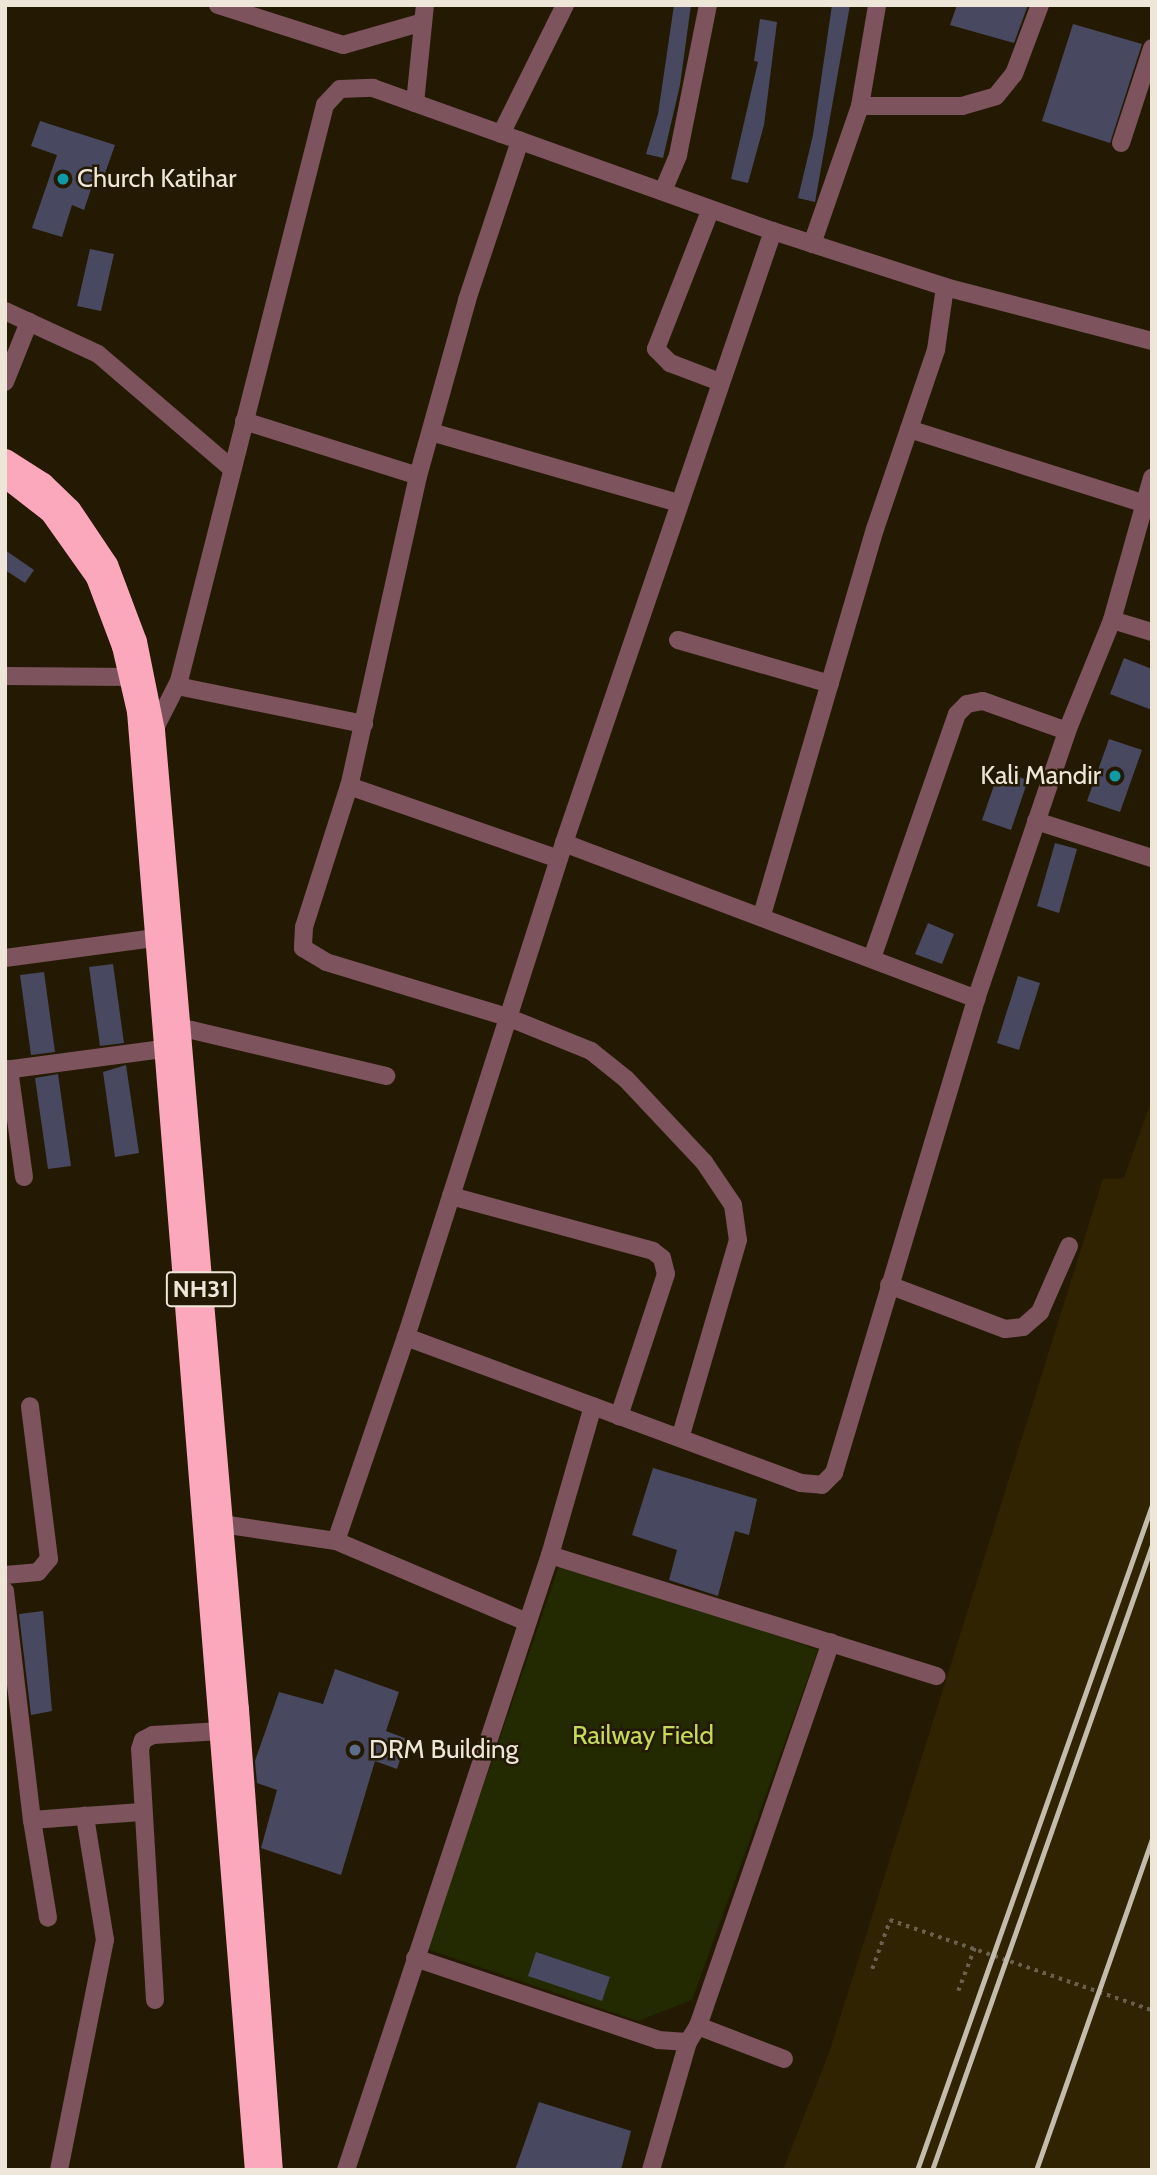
<!DOCTYPE html>
<style>
body{margin:0}
#map{position:relative;width:1157px;height:2175px;overflow:hidden;background:#241a03;font-family:Cabin,sans-serif}
div>[style]{position:absolute}
[style*='--x']{left:calc(var(--x)*1px);top:calc(var(--y)*1px);width:calc(var(--w)*1px);rotate:calc(var(--a)*1deg)}
.built>*{inset:0;background:#302302}
.green>*{inset:0;background:#232900}
.building>*{inset:0;background:#484860}
.path>*{height:3.5px;margin-top:-1.75px;transform-origin:0;background:repeating-linear-gradient(90deg,#6a614d 0 3.5px,transparent 0 8.5px)}
.minor>*{height:18px;margin:-9px;padding:0 9px;transform-origin:9px;border-radius:9px;background:#7d535d}
.highway>*{height:21px;margin:-10.5px;padding:0 10.5px;transform-origin:10.5px;border-radius:10.5px;background:#fca8bc}
.rail>*{height:5px;margin:-2.5px;padding:0 2.5px;transform-origin:2.5px;border-radius:2.5px;background:#c3bbab}
.dots>*{width:19px;height:19px;translate:-50% -50%;box-sizing:border-box;border:4px solid #241a03;border-radius:50%}
span{translate:-50% -50%;white-space:nowrap;text-align:center;line-height:1.15;-webkit-text-stroke:5px #241a03;paint-order:stroke}
.shield-label span{padding:2px 5px;background:#241a03;border:2px solid;border-radius:5px;-webkit-text-stroke-width:0}
.shield-label{font-size:24px;color:#eee7d9;font-weight:700}
.poi-label{font-size:26px;color:#eee7d9}
.left{translate:0 -50%;text-align:left}
.right{translate:-100% -50%;text-align:right}
.park-label{font-size:26px;color:#c5db57}
.frame{position:absolute;inset:0;border:7px solid #eee7d9;pointer-events:none}
</style>
<div id="map">
<div class="built">
<i style="clip-path:polygon(1152px 1099px,1152px 2170px,783px 2170px,830px 2050px,1103px 1179px,1124px 1178px)"></i>
</div>
<div class="green">
<i style="clip-path:polygon(562px 1558px,818px 1650px,692px 2000px,638px 2021px,427px 1949px)"></i>
</div>
<div class="building">
<i style="clip-path:polygon(674px 5px,691px 5px,680px 85px,663px 158px,646px 154px,658px 114px)"></i>
<i style="clip-path:polygon(832px 5px,850px 5px,815px 202px,798px 198px,813px 135px)"></i>
<i style="clip-path:polygon(957px 5px,1028px 5px,1014px 43px,950px 25px)"></i>
<i style="clip-path:polygon(760px 19px,777px 22px,764px 125px,748px 183px,731px 179px,758px 62px,754px 61px)"></i>
<i style="clip-path:polygon(1073px 24px,1142px 44px,1110px 143px,1042px 121px)"></i>
<i style="clip-path:polygon(40px 121px,115px 145px,103px 179px,95px 177px,84px 210px,72px 205px,62px 237px,32px 228px,57px 155px,31px 146px)"></i>
<i style="clip-path:polygon(90px 249px,114px 254px,101px 311px,77px 306px)"></i>
<i style="clip-path:polygon(5px 550px,34px 570px,25px 583px,5px 570px)"></i>
<i style="clip-path:polygon(1124px 658px,1152px 669px,1152px 710px,1110px 694px)"></i>
<i style="clip-path:polygon(1109px 739px,1142px 750px,1120px 812px,1087px 801px)"></i>
<i style="clip-path:polygon(999px 771px,1028px 780px,1011px 830px,982px 820px)"></i>
<i style="clip-path:polygon(1055px 843px,1077px 849px,1059px 913px,1037px 906px)"></i>
<i style="clip-path:polygon(928px 923px,954px 934px,942px 964px,915px 954px)"></i>
<i style="clip-path:polygon(113px 964px,124px 1043px,100px 1046px,89px 967px)"></i>
<i style="clip-path:polygon(44px 972px,55px 1052px,31px 1055px,20px 975px)"></i>
<i style="clip-path:polygon(1018px 976px,1040px 983px,1019px 1050px,997px 1043px)"></i>
<i style="clip-path:polygon(126px 1065px,139px 1153px,115px 1157px,103px 1072px)"></i>
<i style="clip-path:polygon(58px 1074px,71px 1166px,48px 1169px,35px 1078px)"></i>
<i style="clip-path:polygon(653px 1468px,757px 1499px,749px 1535px,735px 1531px,718px 1596px,669px 1580px,677px 1550px,632px 1535px)"></i>
<i style="clip-path:polygon(43px 1611px,52px 1711px,31px 1715px,19px 1614px)"></i>
<i style="clip-path:polygon(335px 1669px,399px 1692px,386px 1731px,407px 1739px,397px 1769px,375px 1761px,341px 1875px,261px 1848px,277px 1790px,257px 1783px,255px 1761px,279px 1692px,323px 1704px)"></i>
<i style="clip-path:polygon(536px 1952px,610px 1977px,602px 2001px,528px 1976px)"></i>
<i style="clip-path:polygon(539px 2102px,631px 2131px,621px 2170px,515px 2170px)"></i>
</div>
<div class="path">
<i style="--x:872;--y:1969;--w:52;--a:-69.8"></i>
<i style="--x:890;--y:1920;--w:277;--a:19"></i>
<i style="--x:958;--y:1991;--w:47;--a:-68.9"></i>
</div>
<div class="minor">
<i style="--x:218;--y:5;--w:131;--a:17.7"></i>
<i style="--x:343;--y:45;--w:83;--a:-16"></i>
<i style="--x:415;--y:103;--w:99;--a:-84.2"></i>
<i style="--x:860;--y:106;--w:102;--a:0"></i>
<i style="--x:962;--y:106;--w:35;--a:-16"></i>
<i style="--x:996;--y:96;--w:28;--a:-51"></i>
<i style="--x:1014;--y:74;--w:74;--a:-69.4"></i>
<i style="--x:501;--y:134;--w:144;--a:-63.6"></i>
<i style="--x:1121;--y:143;--w:100;--a:-71.9"></i>
<i style="--x:663;--y:191;--w:39;--a:-67"></i>
<i style="--x:678;--y:155;--w:153;--a:-78.7"></i>
<i style="--x:710;--y:211;--w:148;--a:111.4"></i>
<i style="--x:656;--y:349;--w:20;--a:45"></i>
<i style="--x:670;--y:363;--w:53;--a:20.8"></i>
<i style="--x:773;--y:231;--w:181;--a:18"></i>
<i style="--x:945;--y:287;--w:214;--a:14.6"></i>
<i style="--x:812;--y:244;--w:146;--a:-70.8"></i>
<i style="--x:860;--y:106;--w:102;--a:-80.4"></i>
<i style="--x:5;--y:311;--w:102;--a:24.8"></i>
<i style="--x:98;--y:354;--w:177;--a:40.6"></i>
<i style="--x:5;--y:382;--w:65;--a:-68.2"></i>
<i style="--x:244;--y:421;--w:182;--a:17.5"></i>
<i style="--x:418;--y:476;--w:183;--a:-74.4"></i>
<i style="--x:467;--y:300;--w:168;--a:-71.6"></i>
<i style="--x:909;--y:429;--w:255;--a:17.6"></i>
<i style="--x:431;--y:432;--w:257;--a:16"></i>
<i style="--x:418;--y:476;--w:318;--a:102.5"></i>
<i style="--x:349;--y:786;--w:148;--a:107.7"></i>
<i style="--x:304;--y:927;--w:21;--a:93"></i>
<i style="--x:303;--y:948;--w:27;--a:31"></i>
<i style="--x:326;--y:962;--w:189;--a:16.9"></i>
<i style="--x:507;--y:1017;--w:91;--a:22"></i>
<i style="--x:591;--y:1051;--w:45;--a:38.7"></i>
<i style="--x:626;--y:1079;--w:114;--a:46.8"></i>
<i style="--x:704;--y:1162;--w:52;--a:56"></i>
<i style="--x:733;--y:1205;--w:35;--a:82"></i>
<i style="--x:738;--y:1240;--w:206;--a:106.3"></i>
<i style="--x:1112;--y:620;--w:42;--a:16.7"></i>
<i style="--x:678;--y:640;--w:158;--a:16.1"></i>
<i style="--x:5;--y:676;--w:125;--a:0.5"></i>
<i style="--x:177;--y:686;--w:191;--a:11.5"></i>
<i style="--x:154;--y:730;--w:55;--a:-63"></i>
<i style="--x:179;--y:681;--w:594;--a:-75.78"></i>
<i style="--x:325;--y:105;--w:22;--a:-47"></i>
<i style="--x:340;--y:89;--w:33;--a:-2"></i>
<i style="--x:373;--y:88;--w:425;--a:19.7"></i>
<i style="--x:773;--y:231;--w:647;--a:108.86"></i>
<i style="--x:564;--y:843;--w:519;--a:107.74"></i>
<i style="--x:349;--y:786;--w:222;--a:19.2"></i>
<i style="--x:1036;--y:821;--w:122;--a:17.7"></i>
<i style="--x:564;--y:843;--w:441;--a:20.7"></i>
<i style="--x:762;--y:915;--w:402;--a:-73.7"></i>
<i style="--x:875;--y:529;--w:189;--a:-71.2"></i>
<i style="--x:936;--y:350;--w:64;--a:-81.9"></i>
<i style="--x:5;--y:958;--w:150;--a:-7.6"></i>
<i style="--x:872;--y:958;--w:258;--a:-70.8"></i>
<i style="--x:957;--y:714;--w:14;--a:-45"></i>
<i style="--x:967;--y:704;--w:16;--a:-11"></i>
<i style="--x:983;--y:701;--w:89;--a:19.7"></i>
<i style="--x:179;--y:1027;--w:213;--a:13.3"></i>
<i style="--x:9;--y:1069;--w:109;--a:82.1"></i>
<i style="--x:5;--y:1070;--w:159;--a:-7.6"></i>
<i style="--x:451;--y:1196;--w:209;--a:15.2"></i>
<i style="--x:653;--y:1251;--w:11;--a:38"></i>
<i style="--x:662;--y:1258;--w:16;--a:76"></i>
<i style="--x:666;--y:1274;--w:150;--a:108.3"></i>
<i style="--x:889;--y:1285;--w:124;--a:20.8"></i>
<i style="--x:1005;--y:1329;--w:18;--a:-6"></i>
<i style="--x:1023;--y:1327;--w:23;--a:-41"></i>
<i style="--x:1040;--y:1312;--w:72;--a:-66.3"></i>
<i style="--x:222;--y:1524;--w:115;--a:8.5"></i>
<i style="--x:336;--y:1541;--w:216;--a:-71.1"></i>
<i style="--x:406;--y:1337;--w:421;--a:20.3"></i>
<i style="--x:801;--y:1483;--w:21;--a:5"></i>
<i style="--x:822;--y:1485;--w:17;--a:-45"></i>
<i style="--x:834;--y:1473;--w:495;--a:-73.3"></i>
<i style="--x:976;--y:999;--w:283;--a:-71.2"></i>
<i style="--x:1067;--y:731;--w:120;--a:-67.9"></i>
<i style="--x:1112;--y:620;--w:148;--a:-74.3"></i>
<i style="--x:336;--y:1541;--w:207;--a:23"></i>
<i style="--x:550;--y:1555;--w:405;--a:17.4"></i>
<i style="--x:5;--y:1575;--w:33;--a:-5"></i>
<i style="--x:38;--y:1572;--w:17;--a:-50"></i>
<i style="--x:49;--y:1559;--w:154;--a:-97.1"></i>
<i style="--x:5;--y:1591;--w:231;--a:83.3"></i>
<i style="--x:32;--y:1820;--w:99;--a:80.7"></i>
<i style="--x:32;--y:1820;--w:53;--a:-4.3"></i>
<i style="--x:415;--y:1958;--w:256;--a:18.6"></i>
<i style="--x:658;--y:2040;--w:30;--a:4"></i>
<i style="--x:688;--y:2042;--w:19;--a:-58"></i>
<i style="--x:698;--y:2026;--w:406;--a:-70.9"></i>
<i style="--x:155;--y:2000;--w:251;--a:-93.4"></i>
<i style="--x:140;--y:1749;--w:9;--a:-72"></i>
<i style="--x:143;--y:1740;--w:11;--a:-27"></i>
<i style="--x:153;--y:1735;--w:68;--a:-3.4"></i>
<i style="--x:698;--y:2026;--w:92;--a:21"></i>
<i style="--x:59;--y:2170;--w:235;--a:-78.7"></i>
<i style="--x:105;--y:1940;--w:126;--a:-99.2"></i>
<i style="--x:85;--y:1816;--w:57;--a:-4"></i>
<i style="--x:346;--y:2170;--w:648;--a:-71.65"></i>
<i style="--x:550;--y:1555;--w:155;--a:-73.9"></i>
<i style="--x:651;--y:2170;--w:133;--a:-73.9"></i>
</div>
<div class="highway">
<i style="--x:5;--y:459;--w:45;--a:32.3"></i>
<i style="--x:43;--y:483;--w:37;--a:44"></i>
<i style="--x:70;--y:509;--w:66;--a:56.1"></i>
<i style="--x:107;--y:564;--w:82;--a:69.4"></i>
<i style="--x:136;--y:641;--w:91;--a:78.6"></i>
<i style="--x:154;--y:730;--w:983;--a:85.1"></i>
<i style="--x:238;--y:1709;--w:462;--a:85.8"></i>
<i style="--x:5;--y:477;--w:57;--a:37.9"></i>
<i style="--x:50;--y:512;--w:80;--a:54.7"></i>
<i style="--x:96;--y:577;--w:74;--a:69.4"></i>
<i style="--x:122;--y:646;--w:67;--a:77"></i>
<i style="--x:137;--y:711;--w:1464;--a:85.38"></i>
</div>
<div class="rail">
<i style="--x:917;--y:2170;--w:705;--a:-70.54"></i>
<i style="--x:932;--y:2170;--w:663;--a:-70.61"></i>
<i style="--x:1036;--y:2170;--w:352;--a:-70.7"></i>
</div>
<div class="dots">
<i style="left:63px;top:179px;background:#0f9aa8"></i>
<i style="left:1115px;top:776px;background:#0f9aa8"></i>
<i style="left:355px;top:1750px;background:#5c6f8a"></i>
</div>
<div class="shield-label">
<span style="left:201px;top:1289px">NH31</span>
</div>
<div class="poi-label">
<span class="left" style="left:77px;top:179px">Church Katihar</span>
<span class="right" style="left:1101px;top:776px">Kali Mandir</span>
<span class="left" style="left:369px;top:1750px">DRM Building</span>
</div>
<div class="park-label">
<span style="left:643px;top:1736px">Railway Field</span>
</div>
<div class="frame"></div>
</div>
